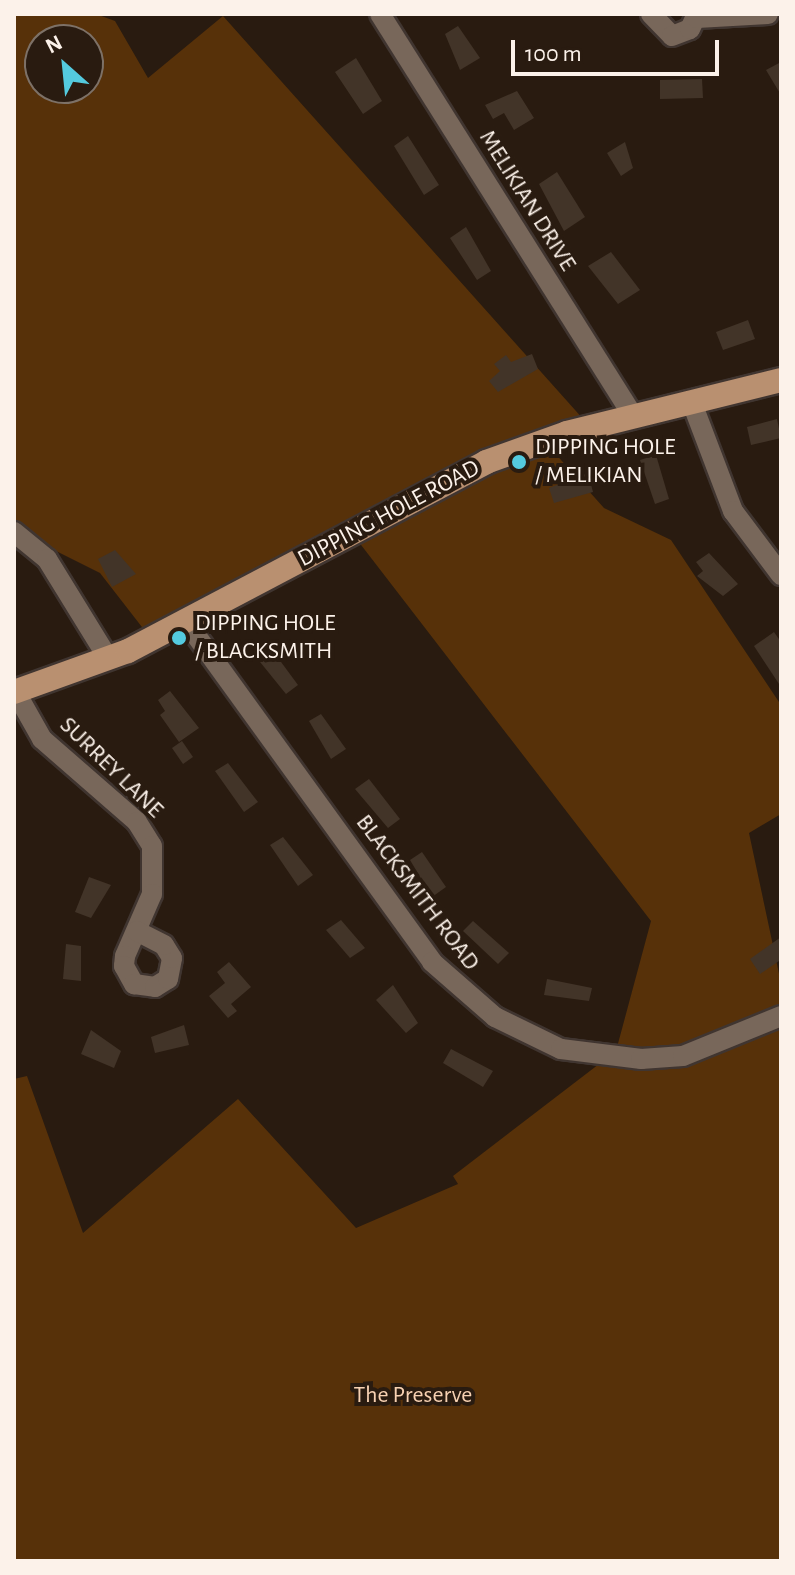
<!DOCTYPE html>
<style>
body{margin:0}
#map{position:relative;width:795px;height:1575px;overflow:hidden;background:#291b10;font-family:"Alegreya Sans",sans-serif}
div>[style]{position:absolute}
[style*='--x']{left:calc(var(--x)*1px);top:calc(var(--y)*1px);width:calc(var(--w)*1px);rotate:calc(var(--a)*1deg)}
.green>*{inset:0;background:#573109}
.building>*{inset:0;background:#423428}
.roads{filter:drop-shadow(2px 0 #403530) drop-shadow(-2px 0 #403530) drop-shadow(0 2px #403530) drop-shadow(0 -2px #403530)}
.minor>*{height:20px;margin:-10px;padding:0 10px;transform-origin:10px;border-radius:10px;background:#78675a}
.major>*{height:24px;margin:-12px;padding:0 12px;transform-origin:12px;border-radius:12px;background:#b99070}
.dots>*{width:22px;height:22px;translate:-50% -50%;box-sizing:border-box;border:4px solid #291b10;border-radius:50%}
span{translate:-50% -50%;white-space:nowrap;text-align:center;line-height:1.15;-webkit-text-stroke:8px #291b10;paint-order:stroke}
.street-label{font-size:24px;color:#fcf2ea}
.poi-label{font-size:24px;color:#fcf2ea}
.left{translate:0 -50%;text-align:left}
.park-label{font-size:24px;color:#f7d1b2}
.frame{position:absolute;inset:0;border:16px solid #fcf2ea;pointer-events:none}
.north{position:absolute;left:24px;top:24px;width:80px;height:80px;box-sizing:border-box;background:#291b10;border:2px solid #7d7167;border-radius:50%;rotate:333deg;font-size:22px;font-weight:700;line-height:32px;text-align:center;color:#fcf2ea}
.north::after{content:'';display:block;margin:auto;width:28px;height:36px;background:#54cade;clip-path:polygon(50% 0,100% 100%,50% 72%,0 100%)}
.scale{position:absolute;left:511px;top:40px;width:208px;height:36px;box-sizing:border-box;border:4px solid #fcf2ea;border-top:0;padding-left:10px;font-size:24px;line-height:28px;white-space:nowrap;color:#fcf2ea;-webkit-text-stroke:6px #291b10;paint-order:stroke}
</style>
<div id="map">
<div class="green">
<i style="clip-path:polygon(evenodd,14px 14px,96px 14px,115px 21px,148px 78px,223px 16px,584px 420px,544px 441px,604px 508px,671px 540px,781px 705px,781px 814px,749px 833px,781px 983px,781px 1561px,14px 1561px,14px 1079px,27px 1076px,83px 1233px,238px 1099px,356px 1228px,458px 1184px,453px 1176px,616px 1051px,651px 921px,358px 541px,269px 592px,152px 640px,100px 573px,14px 530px,14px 14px,40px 40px,88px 40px,88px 88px,40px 88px,40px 40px)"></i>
</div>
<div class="building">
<i style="clip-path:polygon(458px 26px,480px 58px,460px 70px,445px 34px)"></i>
<i style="clip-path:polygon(356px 58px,382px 101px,363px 114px,335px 72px)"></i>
<i style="clip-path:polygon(781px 62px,781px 95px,766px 70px)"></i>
<i style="clip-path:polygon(702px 79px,703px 98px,660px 99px,660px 80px)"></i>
<i style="clip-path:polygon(517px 91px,534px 118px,514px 130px,504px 113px,493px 119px,485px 105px)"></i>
<i style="clip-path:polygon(408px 136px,439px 185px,424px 195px,394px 146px)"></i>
<i style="clip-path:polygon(625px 142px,633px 168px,621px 176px,607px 153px)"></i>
<i style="clip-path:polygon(557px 172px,585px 217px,564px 231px,539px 184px)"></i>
<i style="clip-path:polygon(466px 227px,491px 271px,477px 280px,450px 238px)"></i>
<i style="clip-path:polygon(611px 252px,640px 290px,618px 304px,588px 266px)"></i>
<i style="clip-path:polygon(748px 320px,755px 339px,723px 350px,716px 332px)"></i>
<i style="clip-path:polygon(532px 354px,538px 369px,498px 392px,489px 381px,500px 371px,494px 364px,506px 355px,511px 362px)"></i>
<i style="clip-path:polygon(777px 419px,781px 438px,751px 445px,747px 427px)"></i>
<i style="clip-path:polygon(656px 455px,669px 499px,655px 504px,640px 460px)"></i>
<i style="clip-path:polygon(588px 473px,593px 492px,554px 503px,549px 488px)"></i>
<i style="clip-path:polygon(115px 550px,136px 574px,112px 587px,98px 559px)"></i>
<i style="clip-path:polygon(709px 553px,738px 584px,723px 596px,697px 576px,703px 571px,696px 562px)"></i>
<i style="clip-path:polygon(774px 632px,781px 642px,781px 687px,754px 646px)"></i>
<i style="clip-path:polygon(270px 647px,298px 685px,286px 694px,256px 657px)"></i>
<i style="clip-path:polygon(170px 691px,199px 728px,179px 742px,160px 715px,165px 711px,158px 700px)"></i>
<i style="clip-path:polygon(321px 714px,346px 749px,331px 759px,309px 721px)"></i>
<i style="clip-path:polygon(182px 741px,193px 757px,183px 764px,172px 748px)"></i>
<i style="clip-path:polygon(228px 763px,258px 802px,244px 812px,215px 771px)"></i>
<i style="clip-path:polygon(369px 779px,400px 819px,388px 828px,355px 789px)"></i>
<i style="clip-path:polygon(283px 837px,313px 875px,298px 886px,270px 845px)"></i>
<i style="clip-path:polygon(422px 852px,446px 887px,432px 897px,410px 860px)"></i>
<i style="clip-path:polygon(89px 877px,111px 885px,91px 918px,75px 912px)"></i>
<i style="clip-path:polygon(341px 920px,365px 948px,350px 958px,326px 930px)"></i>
<i style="clip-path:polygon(473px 921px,509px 953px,498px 964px,463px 931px)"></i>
<i style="clip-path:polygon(781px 937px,779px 961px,760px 974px,750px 959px)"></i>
<i style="clip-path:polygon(66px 944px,81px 946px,81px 981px,63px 979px)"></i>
<i style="clip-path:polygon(229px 962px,251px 987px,231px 1004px,237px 1011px,228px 1018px,209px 996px,225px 983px,217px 972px)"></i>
<i style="clip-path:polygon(547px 979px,592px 988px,589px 1001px,544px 995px)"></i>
<i style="clip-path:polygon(393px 985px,418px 1023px,406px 1033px,376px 1000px)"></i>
<i style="clip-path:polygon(184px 1025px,189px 1045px,155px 1053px,151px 1037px)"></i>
<i style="clip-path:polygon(91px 1030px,121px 1051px,114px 1068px,81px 1054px)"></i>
<i style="clip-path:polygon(451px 1049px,493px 1071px,483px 1087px,443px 1063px)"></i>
</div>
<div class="roads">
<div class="minor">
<i style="--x:380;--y:14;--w:474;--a:57.8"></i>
<i style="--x:651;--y:14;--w:30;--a:46"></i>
<i style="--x:672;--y:36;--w:19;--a:-21"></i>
<i style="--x:690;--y:29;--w:17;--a:-65"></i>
<i style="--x:697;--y:18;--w:71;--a:-3.2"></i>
<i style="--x:692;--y:403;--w:116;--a:69.2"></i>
<i style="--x:733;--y:511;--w:80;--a:53.1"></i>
<i style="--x:14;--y:532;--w:43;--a:39.3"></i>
<i style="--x:47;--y:559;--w:116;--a:58.4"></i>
<i style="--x:187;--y:623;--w:418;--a:54.1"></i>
<i style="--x:432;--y:962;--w:84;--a:41.1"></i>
<i style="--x:495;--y:1017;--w:73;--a:25.9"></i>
<i style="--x:561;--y:1049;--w:81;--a:7.1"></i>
<i style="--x:641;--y:1059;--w:42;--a:-4.1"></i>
<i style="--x:683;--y:1056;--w:106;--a:-22.2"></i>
<i style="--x:15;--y:691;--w:55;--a:60.6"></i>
<i style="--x:42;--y:739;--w:126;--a:41.1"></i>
<i style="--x:137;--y:822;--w:28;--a:58"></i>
<i style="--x:152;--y:846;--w:48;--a:90"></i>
<i style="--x:152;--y:894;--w:68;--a:113.5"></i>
<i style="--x:125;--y:956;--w:10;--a:96"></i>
<i style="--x:124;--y:966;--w:21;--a:61"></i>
<i style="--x:134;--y:984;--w:21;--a:8"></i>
<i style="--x:155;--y:987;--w:15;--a:-32"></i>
<i style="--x:168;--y:979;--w:21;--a:-79"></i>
<i style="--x:172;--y:958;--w:15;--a:-122"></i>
<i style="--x:164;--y:945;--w:31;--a:-153"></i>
</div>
<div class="major">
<i style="--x:14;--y:692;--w:121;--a:-19.8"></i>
<i style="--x:128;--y:651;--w:405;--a:-27.8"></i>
<i style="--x:486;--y:462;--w:86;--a:-19.7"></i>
<i style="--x:567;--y:433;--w:220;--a:-13.9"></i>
</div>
</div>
<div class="dots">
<i style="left:519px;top:462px;background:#54cade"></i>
<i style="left:179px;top:638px;background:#54cade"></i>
</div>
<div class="street-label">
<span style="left:527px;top:201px;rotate:58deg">MELIKIAN DRIVE</span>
<span style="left:389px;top:514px;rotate:-28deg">DIPPING HOLE ROAD</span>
<span style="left:111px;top:768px;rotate:44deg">SURREY LANE</span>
<span style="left:417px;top:893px;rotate:53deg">BLACKSMITH ROAD</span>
</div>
<div class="poi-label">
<span class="left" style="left:535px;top:462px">DIPPING HOLE<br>/ MELIKIAN</span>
<span class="left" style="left:195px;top:638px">DIPPING HOLE<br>/ BLACKSMITH</span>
</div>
<div class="park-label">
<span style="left:413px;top:1396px">The Preserve</span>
</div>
<div class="frame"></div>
<div class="north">N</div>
<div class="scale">100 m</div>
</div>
